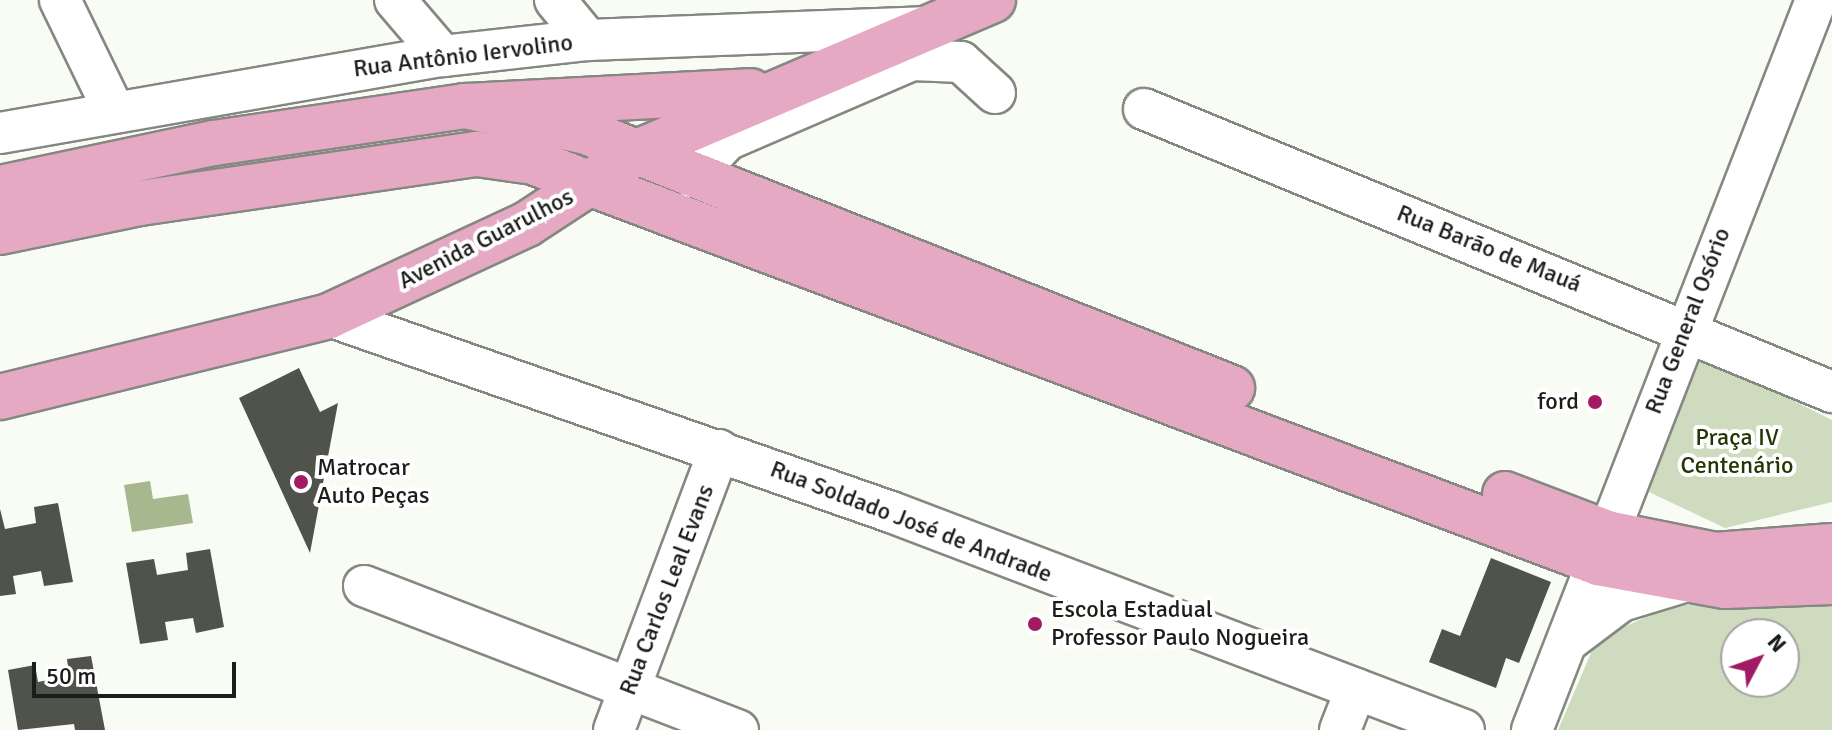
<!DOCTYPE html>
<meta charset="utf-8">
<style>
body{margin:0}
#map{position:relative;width:1832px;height:730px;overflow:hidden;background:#f8fcf4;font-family:Signika,sans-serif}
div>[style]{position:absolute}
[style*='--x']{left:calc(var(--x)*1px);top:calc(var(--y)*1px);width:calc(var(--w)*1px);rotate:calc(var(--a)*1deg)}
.green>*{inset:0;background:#cedbbe}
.water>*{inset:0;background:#a7b88f}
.building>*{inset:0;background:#50534c}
.roads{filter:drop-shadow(2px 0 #858881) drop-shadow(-2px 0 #858881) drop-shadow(0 2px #858881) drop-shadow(0 -2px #858881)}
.minor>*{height:40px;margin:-20px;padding:0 20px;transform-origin:20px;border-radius:20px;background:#fff}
.major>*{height:44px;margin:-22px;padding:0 22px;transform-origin:22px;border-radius:22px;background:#e6a9c4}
.dots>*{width:22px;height:22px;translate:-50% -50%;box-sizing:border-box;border:4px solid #fff;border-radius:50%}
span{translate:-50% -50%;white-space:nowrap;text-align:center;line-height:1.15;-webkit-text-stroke:8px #fff;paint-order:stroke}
.street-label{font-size:24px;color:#1b1d1a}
.poi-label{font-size:24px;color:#1b1d1a}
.right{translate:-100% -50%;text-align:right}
.left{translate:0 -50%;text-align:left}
.park-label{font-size:24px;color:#253505}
.north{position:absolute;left:1720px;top:618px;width:80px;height:80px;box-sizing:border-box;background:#fff;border:2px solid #a4a5a3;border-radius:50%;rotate:49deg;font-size:22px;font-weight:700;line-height:32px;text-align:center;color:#1b1d1a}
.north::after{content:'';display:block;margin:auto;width:28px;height:36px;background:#a31a64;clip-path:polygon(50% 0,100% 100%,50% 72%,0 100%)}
.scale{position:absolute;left:32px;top:662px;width:204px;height:36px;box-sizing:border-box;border:4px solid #1b1d1a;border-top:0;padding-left:10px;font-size:24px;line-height:28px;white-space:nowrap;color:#1b1d1a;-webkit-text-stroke:6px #fff;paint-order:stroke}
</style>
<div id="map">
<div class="green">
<i style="clip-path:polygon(1696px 352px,1832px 420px,1832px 502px,1725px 528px,1649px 492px)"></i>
<i style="clip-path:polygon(evenodd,1673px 605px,1832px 606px,1832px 730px,1558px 730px,1597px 639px,1673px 605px,1736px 634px,1784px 634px,1784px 682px,1736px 682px,1736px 634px)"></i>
</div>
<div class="water">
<i style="clip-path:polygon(150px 481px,153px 499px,188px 494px,193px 523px,132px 532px,124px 485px)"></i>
</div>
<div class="building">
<i style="clip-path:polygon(299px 368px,320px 412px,338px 403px,310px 553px,239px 398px)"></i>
<i style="clip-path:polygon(58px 503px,73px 582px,44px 586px,41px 571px,13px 576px,16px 594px,0 596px,0 509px,5px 529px,36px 523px,34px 507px)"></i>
<i style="clip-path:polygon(210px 549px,224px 627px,196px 633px,193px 618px,165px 622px,168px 640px,140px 644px,126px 563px,154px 559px,157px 575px,188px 570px,186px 553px)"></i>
<i style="clip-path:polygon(1491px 558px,1551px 582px,1519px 663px,1506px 658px,1496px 688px,1429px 662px,1442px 629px,1460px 636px)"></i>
<i style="clip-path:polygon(91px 656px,105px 730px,75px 730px,74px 724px,18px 730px,8px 670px,35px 665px,38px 682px,69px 676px,67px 659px)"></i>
</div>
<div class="roads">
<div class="minor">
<i style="--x:60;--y:0;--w:121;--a:64.1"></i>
<i style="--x:395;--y:0;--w:74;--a:49.4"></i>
<i style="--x:555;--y:0;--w:52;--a:50.5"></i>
<i style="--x:1144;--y:109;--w:744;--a:22.36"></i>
<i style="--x:0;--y:133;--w:450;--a:-9.9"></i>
<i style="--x:443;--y:56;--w:146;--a:-6.3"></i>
<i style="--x:588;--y:40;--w:335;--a:-2.2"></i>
<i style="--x:692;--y:177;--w:51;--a:-46.6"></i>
<i style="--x:727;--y:140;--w:202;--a:-23.4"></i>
<i style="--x:912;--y:60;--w:49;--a:2.3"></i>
<i style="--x:961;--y:62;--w:46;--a:42.4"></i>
<i style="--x:329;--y:316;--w:595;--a:19.23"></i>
<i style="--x:891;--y:512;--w:613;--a:20.83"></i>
<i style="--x:364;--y:586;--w:401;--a:21.1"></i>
<i style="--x:1568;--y:641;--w:66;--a:-37"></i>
<i style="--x:1621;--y:601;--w:66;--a:-16.8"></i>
<i style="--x:614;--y:730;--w:299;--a:-69.4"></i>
<i style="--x:1340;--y:730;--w:44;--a:-68.7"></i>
<i style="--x:1532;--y:730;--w:783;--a:-68.74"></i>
</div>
<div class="major">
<i style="--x:465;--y:106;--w:124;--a:12.1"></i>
<i style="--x:586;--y:132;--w:695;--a:21.62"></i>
<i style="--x:0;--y:188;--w:219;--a:-11.9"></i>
<i style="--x:214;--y:143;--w:254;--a:-8.4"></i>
<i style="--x:465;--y:106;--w:286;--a:-3"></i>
<i style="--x:0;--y:232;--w:143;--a:-11.7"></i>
<i style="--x:140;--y:203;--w:341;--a:-8.3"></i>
<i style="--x:477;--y:154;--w:57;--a:8.1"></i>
<i style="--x:533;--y:162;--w:1138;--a:20.63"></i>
<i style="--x:1598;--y:563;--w:129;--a:10.3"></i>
<i style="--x:1725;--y:586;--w:107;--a:-2.1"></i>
<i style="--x:0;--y:397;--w:339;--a:-13.8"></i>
<i style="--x:329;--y:316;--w:218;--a:-24.9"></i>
<i style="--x:527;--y:224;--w:131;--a:-33.2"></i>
<i style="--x:637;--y:152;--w:387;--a:-23.1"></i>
<i style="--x:1505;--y:494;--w:109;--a:20.9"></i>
<i style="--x:1607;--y:533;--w:110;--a:11.5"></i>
<i style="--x:1715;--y:555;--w:117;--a:-4.4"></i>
</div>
</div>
<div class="dots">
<i style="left:1595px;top:402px;background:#a31a64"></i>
<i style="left:301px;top:482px;background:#a31a64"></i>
<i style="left:1035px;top:624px;background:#a31a64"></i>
</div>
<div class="street-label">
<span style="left:463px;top:56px;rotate:-7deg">Rua Antônio Iervolino</span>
<span style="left:486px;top:239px;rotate:-27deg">Avenida Guarulhos</span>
<span style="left:1489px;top:249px;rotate:22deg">Rua Barão de Mauá</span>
<span style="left:1688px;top:321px;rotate:-69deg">Rua General Osório</span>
<span style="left:911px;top:522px;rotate:21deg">Rua Soldado José de Andrade</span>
<span style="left:667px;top:590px;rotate:-69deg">Rua Carlos Leal Evans</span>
</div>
<div class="poi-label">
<span class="right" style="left:1579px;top:402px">ford</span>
<span class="left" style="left:317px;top:482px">Matrocar<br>Auto Peças</span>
<span class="left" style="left:1051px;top:624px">Escola Estadual<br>Professor Paulo Nogueira</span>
</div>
<div class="park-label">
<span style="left:1737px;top:452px">Praça IV<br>Centenário</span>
</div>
<div class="north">N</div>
<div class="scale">50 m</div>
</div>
